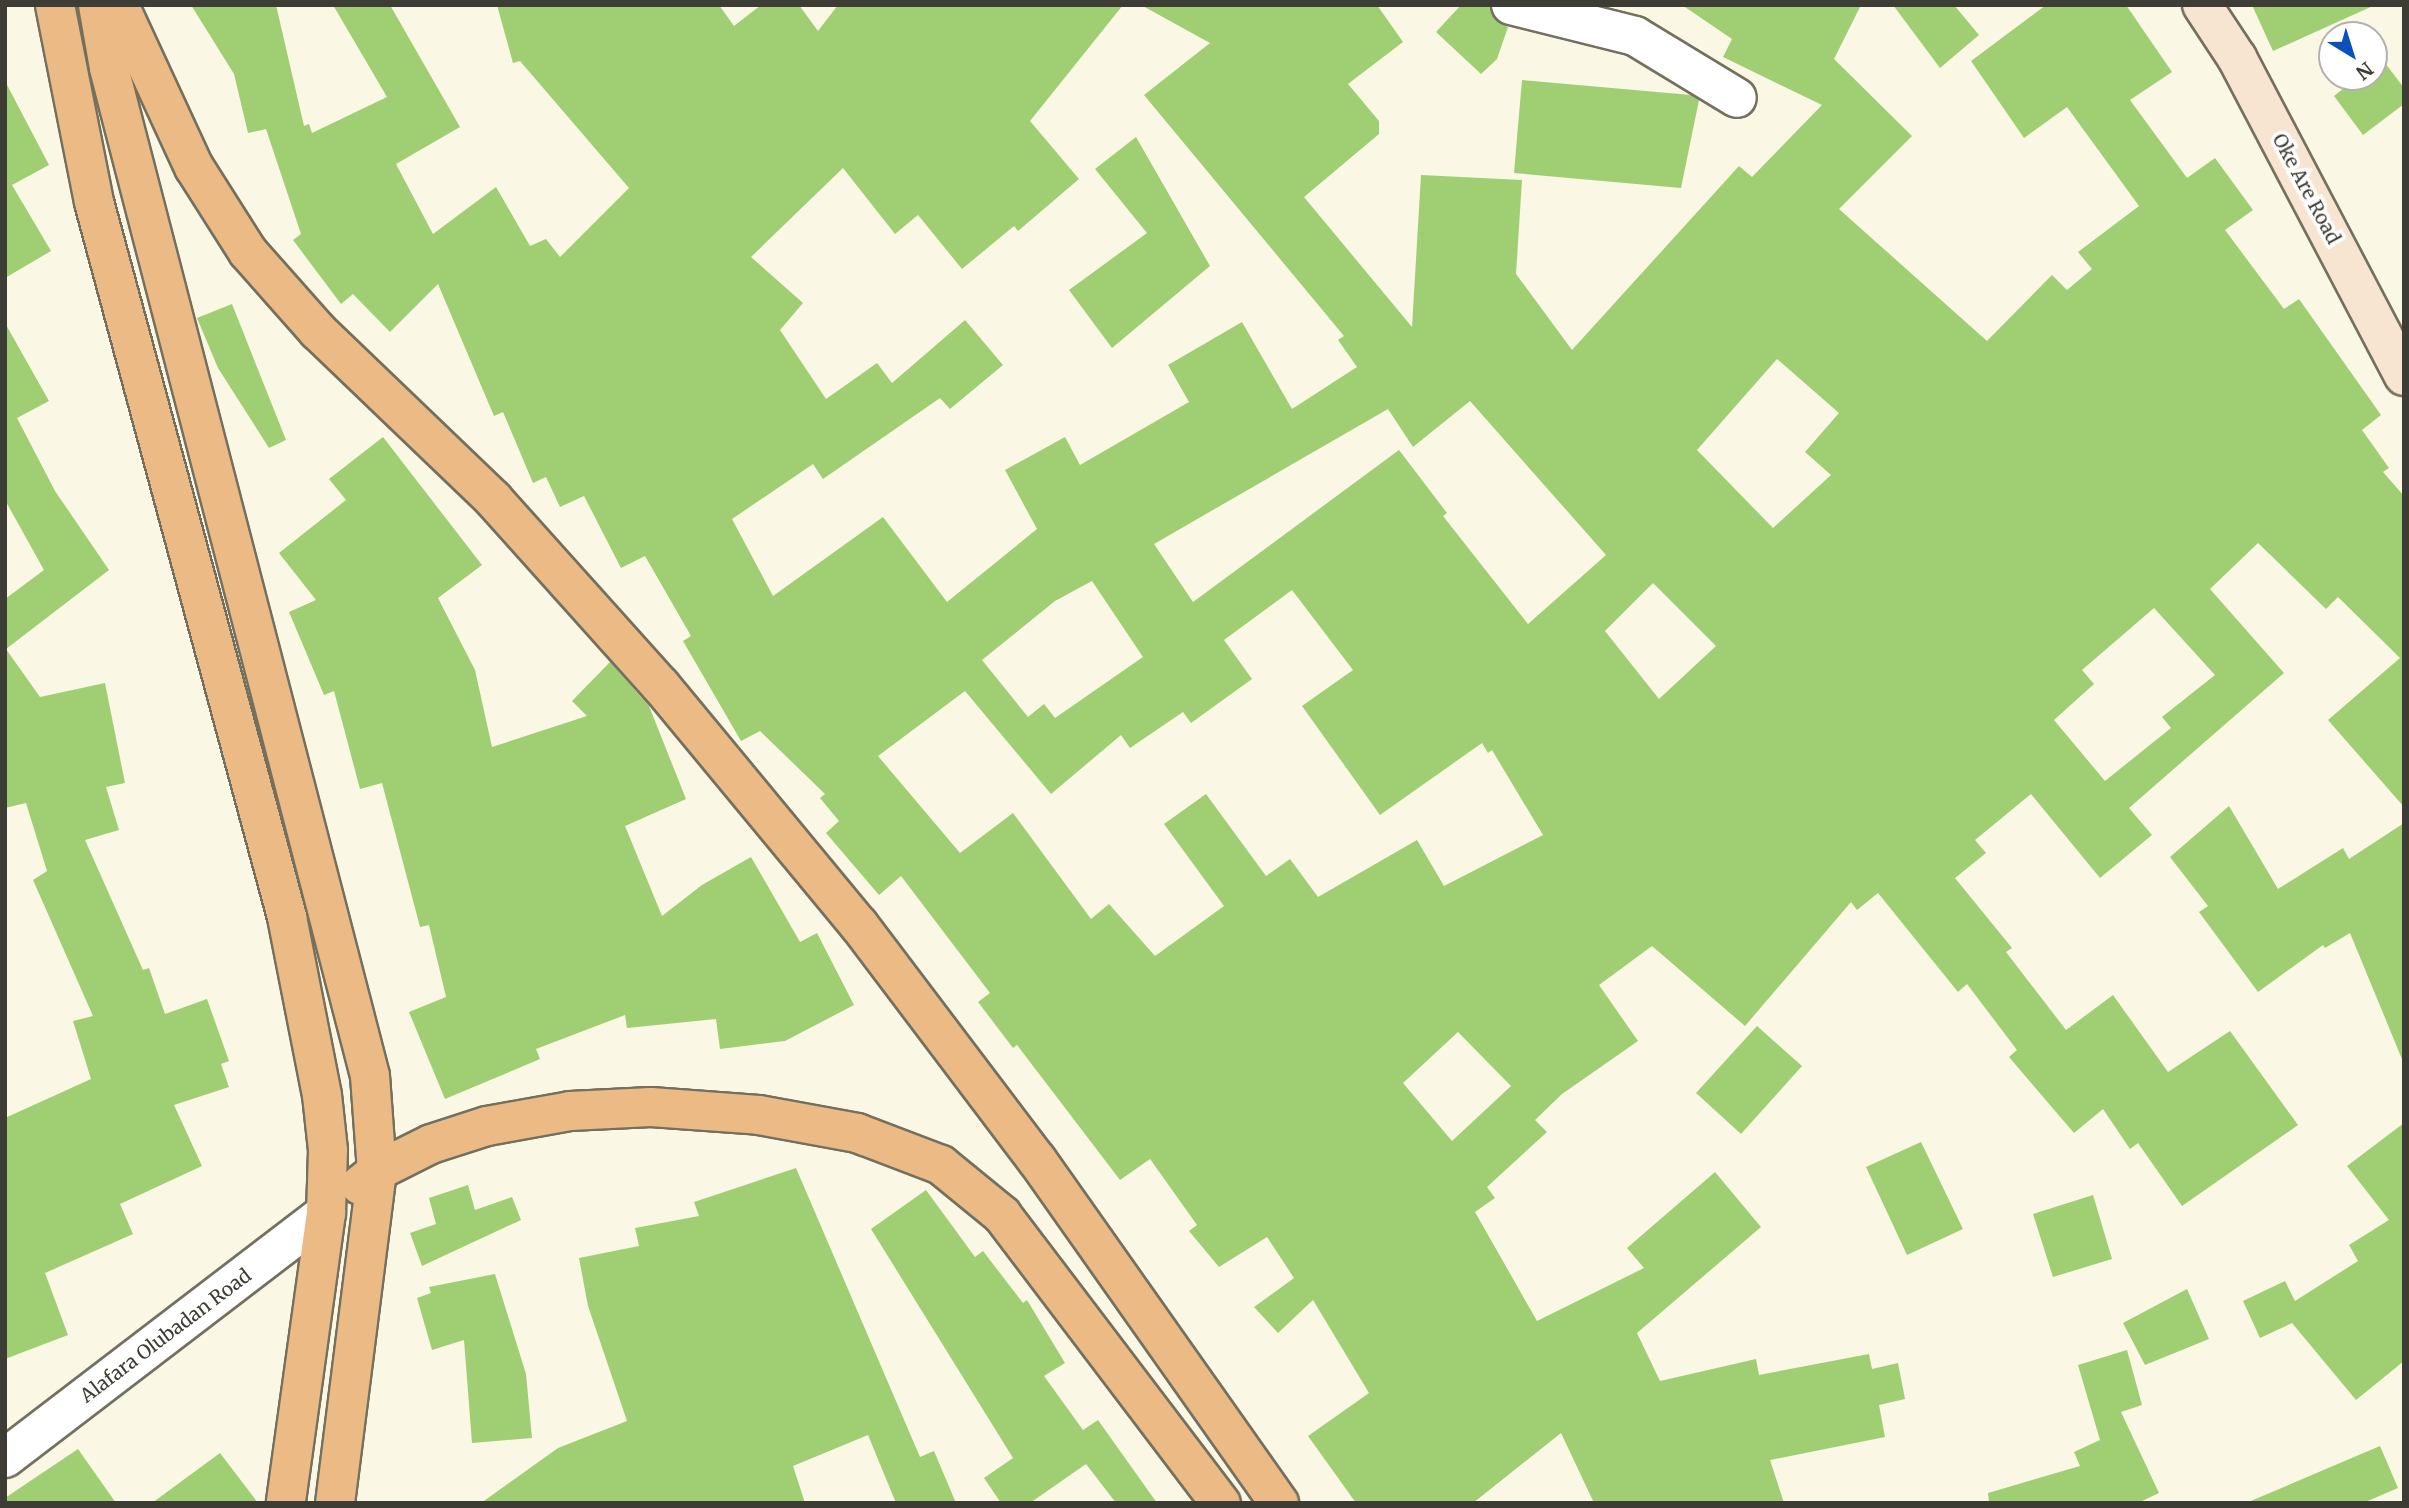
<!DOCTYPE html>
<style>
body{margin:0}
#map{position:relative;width:2409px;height:1508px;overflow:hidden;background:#faf7e4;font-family:Merriweather,serif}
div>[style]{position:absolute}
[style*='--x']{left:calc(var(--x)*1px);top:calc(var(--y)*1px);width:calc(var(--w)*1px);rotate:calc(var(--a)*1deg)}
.building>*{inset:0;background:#a0ce73}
.roads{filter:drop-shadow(2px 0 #73705f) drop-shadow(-2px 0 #73705f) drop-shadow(0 2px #73705f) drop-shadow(0 -2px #73705f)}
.minor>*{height:38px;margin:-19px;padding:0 19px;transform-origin:19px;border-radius:19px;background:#fff}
.tertiary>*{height:38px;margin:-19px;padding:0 19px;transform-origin:19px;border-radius:19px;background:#fff}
.secondary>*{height:38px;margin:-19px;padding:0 19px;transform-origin:19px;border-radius:19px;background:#f8e5d1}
.trunk>*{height:38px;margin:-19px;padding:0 19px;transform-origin:19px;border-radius:19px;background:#ecba84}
span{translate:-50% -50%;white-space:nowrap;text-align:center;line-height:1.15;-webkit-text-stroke:7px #fff;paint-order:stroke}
.street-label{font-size:19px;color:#3e3d35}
.frame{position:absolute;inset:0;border:7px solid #3e3d35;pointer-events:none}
.north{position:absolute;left:2318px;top:21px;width:70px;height:70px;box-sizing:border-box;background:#fff;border:2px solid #b2b1ae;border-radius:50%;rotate:142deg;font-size:19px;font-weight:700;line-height:28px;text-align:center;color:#3e3d35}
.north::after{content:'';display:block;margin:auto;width:24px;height:32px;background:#0b51bc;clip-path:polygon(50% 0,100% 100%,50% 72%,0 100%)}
</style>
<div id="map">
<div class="building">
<i style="clip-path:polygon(evenodd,191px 5px,276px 5px,304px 126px,309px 124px,312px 133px,387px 97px,333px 5px,390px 5px,460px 127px,396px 164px,433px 234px,496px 187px,530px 246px,546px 239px,560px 257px,629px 188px,520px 61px,513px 63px,497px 5px,719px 5px,734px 26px,761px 5px,799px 5px,818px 31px,838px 5px,1123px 5px,1030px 121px,1079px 179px,1018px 231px,1014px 226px,962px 269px,918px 215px,895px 234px,843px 168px,751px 257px,803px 303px,780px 330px,826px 399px,877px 363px,892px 383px,965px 320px,1003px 365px,950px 409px,940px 398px,823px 479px,813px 464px,732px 519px,773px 596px,883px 517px,947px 602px,1037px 529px,1005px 470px,1065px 437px,1080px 465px,1189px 402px,1168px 365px,1242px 322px,1292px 409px,1357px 367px,1338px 340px,1344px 336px,1144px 95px,1210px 43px,1141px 5px,1377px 5px,1403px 42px,1348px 84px,1379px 121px,1379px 134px,1304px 197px,1412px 327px,1421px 175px,1522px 180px,1516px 274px,1572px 350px,1739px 166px,1752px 177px,1822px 105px,1723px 57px,1732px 39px,1682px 5px,1861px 5px,1834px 59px,1912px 136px,1839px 209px,1987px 341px,2052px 275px,2067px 290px,2092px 269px,2078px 252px,2139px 206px,2067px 107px,2024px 138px,1971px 61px,2046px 5px,2126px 5px,2172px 72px,2130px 100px,2187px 178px,2215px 158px,2253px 210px,2225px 230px,2284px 309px,2299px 299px,2381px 415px,2362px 430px,2389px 468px,2383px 472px,2404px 496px,2404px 807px,2328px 720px,2400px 658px,2338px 597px,2326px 609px,2258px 543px,2210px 589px,2284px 673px,2129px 808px,2152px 835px,2100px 878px,2031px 794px,1975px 840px,1986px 853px,1955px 878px,2012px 948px,2006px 952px,2066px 1030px,2113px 995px,2168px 1072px,2230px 1031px,2298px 1125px,2182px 1206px,2138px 1143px,2130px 1149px,2103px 1109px,2074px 1133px,2009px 1057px,2017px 1050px,1967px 984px,1958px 992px,1878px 893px,1857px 910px,1851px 902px,1745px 1026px,1652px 946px,1599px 985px,1638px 1041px,1562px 1094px,1535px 1120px,1547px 1132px,1487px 1187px,1495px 1198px,1475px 1212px,1537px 1321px,1644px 1268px,1627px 1248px,1715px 1172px,1761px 1227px,1637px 1333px,1660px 1381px,1756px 1359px,1759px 1375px,1869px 1354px,1872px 1369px,1898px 1363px,1905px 1399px,1879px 1405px,1885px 1437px,1770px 1460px,1784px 1503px,1594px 1503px,1561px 1433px,1473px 1503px,1356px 1503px,1308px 1436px,1369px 1393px,1313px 1300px,1278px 1333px,1254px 1307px,1294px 1278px,1267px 1237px,1219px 1267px,1189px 1231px,1197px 1225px,1150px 1159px,1120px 1180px,1017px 1045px,1013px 1048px,978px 1002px,990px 993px,901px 876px,879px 895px,826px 833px,839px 821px,820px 798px,825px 794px,760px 731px,741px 741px,683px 641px,691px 636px,645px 556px,621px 568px,584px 496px,560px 507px,546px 477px,533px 483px,503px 412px,494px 416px,438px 284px,390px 332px,353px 294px,341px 304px,293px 240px,301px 234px,266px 129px,248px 133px,234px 74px,191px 5px,1777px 359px,1839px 413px,1805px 452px,1831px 475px,1773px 528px,1697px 450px,1777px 359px,191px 5px,1470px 401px,1606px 555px,1528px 624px,1443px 516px,1447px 513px,1399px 450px,1193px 602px,1154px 544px,1388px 409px,1413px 447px,1470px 401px,191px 5px,1092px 581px,1143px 657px,1055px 718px,1044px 704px,1028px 717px,982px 660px,1055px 601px,1092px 581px,191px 5px,1653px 583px,1716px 646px,1659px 699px,1605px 631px,1653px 583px,191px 5px,1292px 590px,1353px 670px,1302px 706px,1380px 815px,1482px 743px,1488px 753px,1492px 750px,1543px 835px,1444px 886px,1417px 840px,1318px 897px,1290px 859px,1266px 876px,1206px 794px,1164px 824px,1224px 906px,1155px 956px,1109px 904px,1091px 919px,1013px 813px,960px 853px,878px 756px,965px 691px,1051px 794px,1121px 735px,1130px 748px,1183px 712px,1191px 723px,1252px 679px,1224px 640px,1292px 590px,191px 5px,2154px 608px,2215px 675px,2162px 717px,2171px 728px,2105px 781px,2054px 720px,2094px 684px,2082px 670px,2154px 608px,191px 5px,1458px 1032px,1511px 1086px,1452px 1141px,1403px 1083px,1458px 1032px)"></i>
<i style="clip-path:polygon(1461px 5px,1490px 5px,1495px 20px,1508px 27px,1497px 59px,1481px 74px,1436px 32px)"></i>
<i style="clip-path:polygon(1893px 5px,1954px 5px,1979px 35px,1940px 68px)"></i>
<i style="clip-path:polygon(2252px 5px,2375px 5px,2273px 51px)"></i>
<i style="clip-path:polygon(2382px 59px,2404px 88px,2404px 104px,2363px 135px,2334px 96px,2358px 77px,2374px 77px,2374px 65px)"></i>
<i style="clip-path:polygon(1522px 80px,1691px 95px,1699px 100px,1681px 188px,1514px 173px)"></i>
<i style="clip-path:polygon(5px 81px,49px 165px,12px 185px,51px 251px,5px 278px)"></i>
<i style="clip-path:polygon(1136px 137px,1210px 266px,1112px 348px,1069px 290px,1147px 233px,1095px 169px)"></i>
<i style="clip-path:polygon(232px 304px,286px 440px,269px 448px,218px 368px,197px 318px)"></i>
<i style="clip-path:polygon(5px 323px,49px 401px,17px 418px,55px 491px,109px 570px,6px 649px,40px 697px,105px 683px,125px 783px,106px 787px,119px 830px,85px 840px,143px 970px,149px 968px,165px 1014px,207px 999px,229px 1061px,221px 1064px,229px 1087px,174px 1105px,202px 1166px,120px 1204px,133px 1234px,45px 1273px,68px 1335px,5px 1359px,5px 1118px,91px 1079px,73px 1021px,93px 1016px,33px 880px,47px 871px,26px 803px,5px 808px,5px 599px,44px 570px,5px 500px)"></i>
<i style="clip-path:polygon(383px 437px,482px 565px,438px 598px,475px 670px,492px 747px,587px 716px,572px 701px,610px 662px,649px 706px,686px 799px,625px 826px,662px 916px,702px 885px,751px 857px,800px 942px,817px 933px,854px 1005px,785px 1041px,720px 1049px,716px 1019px,627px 1028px,625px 1015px,536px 1049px,540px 1059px,445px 1099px,409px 1012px,446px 997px,429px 925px,420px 927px,382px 783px,360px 789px,334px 691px,324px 695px,289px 612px,316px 600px,279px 553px,346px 500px,329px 479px)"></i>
<i style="clip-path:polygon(2229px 806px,2278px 889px,2343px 848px,2349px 859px,2404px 823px,2404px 1064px,2350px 933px,2325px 948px,2323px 945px,2258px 992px,2199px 912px,2208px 906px,2170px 857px)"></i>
<i style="clip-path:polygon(1757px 1026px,1802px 1066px,1741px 1134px,1696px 1093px)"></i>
<i style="clip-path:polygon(2404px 1123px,2404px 1361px,2356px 1400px,2292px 1323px,2260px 1338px,2243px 1301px,2285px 1281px,2295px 1301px,2358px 1261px,2349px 1245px,2389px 1220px,2347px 1166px)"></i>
<i style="clip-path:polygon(1921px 1142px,1963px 1229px,1907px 1255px,1866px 1167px)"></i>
<i style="clip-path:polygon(796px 1168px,920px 1457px,934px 1451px,956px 1503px,896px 1503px,868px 1435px,793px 1466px,805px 1503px,481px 1503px,558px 1448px,627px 1421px,588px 1306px,579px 1258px,639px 1246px,635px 1228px,699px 1216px,694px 1202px)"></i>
<i style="clip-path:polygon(468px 1185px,475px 1210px,512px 1197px,521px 1220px,422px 1266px,410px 1233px,436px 1224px,429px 1198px)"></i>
<i style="clip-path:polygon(926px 1190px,975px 1257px,983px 1251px,1023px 1303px,1027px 1300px,1065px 1363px,1044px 1376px,1083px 1430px,1098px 1420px,1157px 1503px,1116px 1503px,1086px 1464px,1030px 1503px,1001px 1503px,984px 1478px,1013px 1458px,871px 1229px)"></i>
<i style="clip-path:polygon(2093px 1195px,2112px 1259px,2053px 1277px,2033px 1214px)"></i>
<i style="clip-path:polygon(495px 1274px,526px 1374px,532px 1438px,472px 1443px,464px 1340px,432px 1350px,417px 1298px,431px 1293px,429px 1287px)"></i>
<i style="clip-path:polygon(2187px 1289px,2209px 1339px,2145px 1365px,2123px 1323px)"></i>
<i style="clip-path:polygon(2127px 1350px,2142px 1405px,2121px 1412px,2159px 1493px,2138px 1503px,1989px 1503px,1988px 1493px,2080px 1466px,2074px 1452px,2100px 1440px,2078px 1365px)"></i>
<i style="clip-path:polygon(2380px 1446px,2398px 1488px,2363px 1503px,2246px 1503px)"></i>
<i style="clip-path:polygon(78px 1449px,116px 1503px,5px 1503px,5px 1498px)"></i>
<i style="clip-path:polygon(220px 1453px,258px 1503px,152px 1503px)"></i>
</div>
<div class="roads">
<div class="minor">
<i style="--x:1511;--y:5;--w:128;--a:14"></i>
<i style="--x:1635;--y:36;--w:119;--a:31.3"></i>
</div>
<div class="tertiary">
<i style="--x:5;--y:1458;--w:404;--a:-37.4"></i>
</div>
<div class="secondary">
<i style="--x:2202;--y:5;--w:64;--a:56.6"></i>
<i style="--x:2237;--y:58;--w:359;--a:62.3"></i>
</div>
<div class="trunk">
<i style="--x:55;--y:5;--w:201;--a:78.8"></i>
<i style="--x:94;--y:202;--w:741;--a:74.89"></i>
<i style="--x:287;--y:917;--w:181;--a:78.9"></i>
<i style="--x:322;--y:1095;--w:55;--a:83.8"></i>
<i style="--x:328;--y:1150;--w:63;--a:91.8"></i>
<i style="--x:326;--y:1213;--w:293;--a:97.9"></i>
<i style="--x:98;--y:5;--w:64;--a:80.1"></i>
<i style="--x:109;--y:68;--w:1041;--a:75.48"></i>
<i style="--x:370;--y:1076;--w:95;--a:85.8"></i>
<i style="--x:377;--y:1171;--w:335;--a:97.2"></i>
<i style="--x:119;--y:5;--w:179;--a:65.2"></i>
<i style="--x:194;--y:167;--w:101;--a:57.6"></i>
<i style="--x:248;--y:252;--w:106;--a:48.5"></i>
<i style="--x:318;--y:331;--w:243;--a:43.8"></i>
<i style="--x:493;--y:499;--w:251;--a:48.1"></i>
<i style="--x:661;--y:686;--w:310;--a:50.4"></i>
<i style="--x:859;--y:925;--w:295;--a:52.9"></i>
<i style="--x:1037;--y:1160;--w:420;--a:54.8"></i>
<i style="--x:360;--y:1185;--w:22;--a:-39"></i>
<i style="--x:377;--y:1171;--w:60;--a:-26.6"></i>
<i style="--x:431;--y:1144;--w:59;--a:-17.8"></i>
<i style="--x:487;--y:1126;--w:84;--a:-10.2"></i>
<i style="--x:570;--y:1111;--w:81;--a:-2.8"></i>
<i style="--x:651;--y:1107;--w:108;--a:4.2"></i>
<i style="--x:759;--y:1115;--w:100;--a:10.4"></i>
<i style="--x:857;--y:1133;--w:90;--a:20.9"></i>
<i style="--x:941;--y:1165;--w:79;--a:39.3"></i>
<i style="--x:1002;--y:1215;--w:362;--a:52.8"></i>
</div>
</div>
<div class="street-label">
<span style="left:2306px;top:189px;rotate:62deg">Oke Are Road</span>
<span style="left:166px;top:1336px;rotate:-37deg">Alafara Olubadan Road</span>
</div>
<div class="frame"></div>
<div class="north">N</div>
</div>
